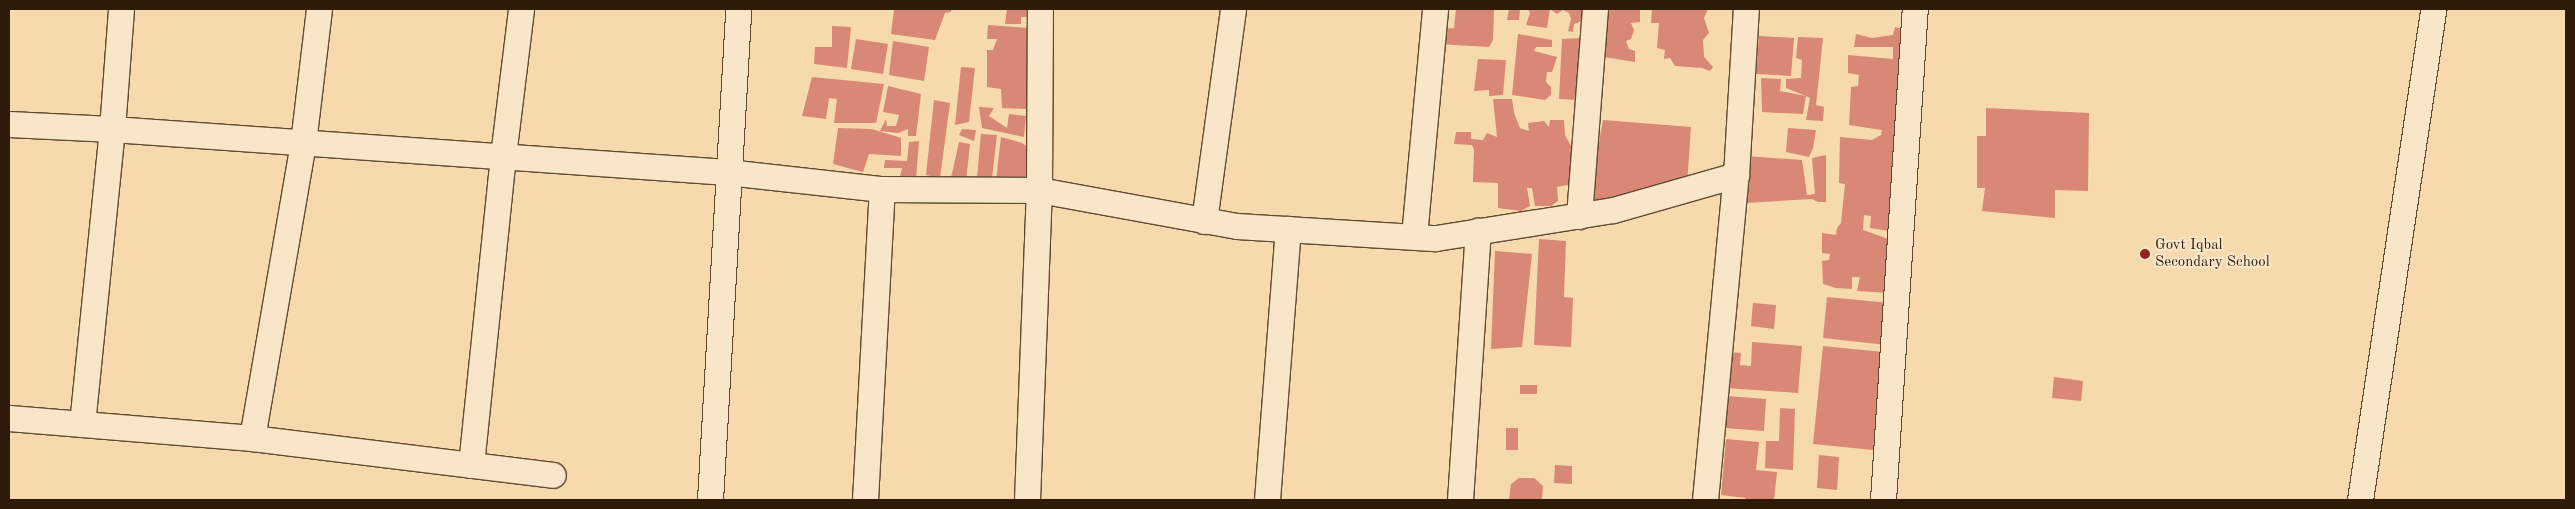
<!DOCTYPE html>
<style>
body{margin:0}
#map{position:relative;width:2575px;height:509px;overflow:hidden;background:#f6d9ac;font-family:"Old Standard TT",serif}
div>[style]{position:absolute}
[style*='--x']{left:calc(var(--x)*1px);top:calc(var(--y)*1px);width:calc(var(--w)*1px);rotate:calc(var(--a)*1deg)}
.building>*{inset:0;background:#d88874}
.roads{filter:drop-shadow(1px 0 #604a32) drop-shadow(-1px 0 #604a32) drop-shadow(0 1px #604a32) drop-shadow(0 -1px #604a32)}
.street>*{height:25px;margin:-12.5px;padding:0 12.5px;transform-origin:12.5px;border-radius:12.5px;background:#f9e6c9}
.dots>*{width:14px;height:14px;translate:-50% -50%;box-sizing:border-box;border:2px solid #f9e6c9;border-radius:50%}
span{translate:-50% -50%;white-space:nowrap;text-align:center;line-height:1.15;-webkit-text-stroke:4px #f9e6c9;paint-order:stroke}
.poi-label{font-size:15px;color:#2e1b09}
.left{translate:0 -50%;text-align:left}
.frame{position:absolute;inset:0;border:10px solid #2e1b09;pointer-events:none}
</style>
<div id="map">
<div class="building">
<i style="clip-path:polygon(894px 9px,951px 9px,951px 12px,945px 13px,935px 40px,891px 34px)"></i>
<i style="clip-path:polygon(1007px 9px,1029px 9px,1029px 17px,1021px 17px,1021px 24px,1005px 24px)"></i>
<i style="clip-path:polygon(1456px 9px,1494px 9px,1493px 40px,1489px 47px,1438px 44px,1439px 29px,1454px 28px)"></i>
<i style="clip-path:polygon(1509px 9px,1520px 9px,1519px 20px,1507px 20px)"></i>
<i style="clip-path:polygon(1528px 9px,1589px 9px,1588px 19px,1574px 24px,1573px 32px,1568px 31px,1571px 19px,1569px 13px,1563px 10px,1557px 14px,1550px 9px,1547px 28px,1526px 25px,1530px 13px)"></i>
<i style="clip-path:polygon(1603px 9px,1640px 9px,1640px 22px,1631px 23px,1634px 30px,1631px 39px,1626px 41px,1629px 49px,1635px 51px,1635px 62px,1598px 56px)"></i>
<i style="clip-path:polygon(1652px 9px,1708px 9px,1704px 18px,1709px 33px,1703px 40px,1704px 57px,1713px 67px,1710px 71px,1702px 68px,1675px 66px,1670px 58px,1664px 59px,1665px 50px,1657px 48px,1659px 23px,1651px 23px)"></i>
<i style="clip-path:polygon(988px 25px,1029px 28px,1026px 109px,1002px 108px,1001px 89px,987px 87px,987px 50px,993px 50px,997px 39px,987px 39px)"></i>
<i style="clip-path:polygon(832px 26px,851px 27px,847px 68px,814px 64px,815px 47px,832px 47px)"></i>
<i style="clip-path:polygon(1895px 27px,1907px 30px,1895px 232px,1870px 228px,1871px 216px,1864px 215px,1863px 230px,1894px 241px,1889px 293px,1857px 291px,1860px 277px,1852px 277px,1852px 289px,1836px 288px,1823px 284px,1822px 261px,1829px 260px,1830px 254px,1822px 253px,1822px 233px,1836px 235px,1837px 228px,1841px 223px,1845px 184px,1839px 183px,1840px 137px,1872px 140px,1881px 135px,1882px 130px,1849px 125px,1851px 87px,1858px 86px,1859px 75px,1848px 73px,1848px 55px,1893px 59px,1893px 47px,1854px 47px,1856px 34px,1872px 38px,1893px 35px)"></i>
<i style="clip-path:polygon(1518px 34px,1552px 40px,1552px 47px,1536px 47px,1534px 51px,1557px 57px,1552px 72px,1547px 72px,1546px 82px,1551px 87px,1551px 95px,1545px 100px,1512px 95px)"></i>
<i style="clip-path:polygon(1759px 36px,1794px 38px,1791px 76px,1756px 74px)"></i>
<i style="clip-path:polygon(1798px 37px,1823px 38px,1816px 105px,1824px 107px,1823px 121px,1806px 120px,1810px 98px,1806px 96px,1803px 114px,1762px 112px,1761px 78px,1781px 79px,1780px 91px,1806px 96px,1786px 88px,1786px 79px,1801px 78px,1802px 60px,1796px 58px)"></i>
<i style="clip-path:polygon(1582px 38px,1581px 100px,1559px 99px,1562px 39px)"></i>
<i style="clip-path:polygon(856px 39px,888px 44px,883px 74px,851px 69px)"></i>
<i style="clip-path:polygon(893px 41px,929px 47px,924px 81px,889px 75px)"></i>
<i style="clip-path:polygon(1478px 59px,1506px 60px,1503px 95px,1489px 96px,1489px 90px,1474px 91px)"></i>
<i style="clip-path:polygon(961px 67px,975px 68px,969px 122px,955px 125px)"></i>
<i style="clip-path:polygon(812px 77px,884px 84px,876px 123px,834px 123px,837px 99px,829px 98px,826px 119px,802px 116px)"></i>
<i style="clip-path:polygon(888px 86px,921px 94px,916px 136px,908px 136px,908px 129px,898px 133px,880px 131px,886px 119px,887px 126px,896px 126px,899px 115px,883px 112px)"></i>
<i style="clip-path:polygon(1493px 99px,1512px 99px,1514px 113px,1520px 128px,1529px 131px,1528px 123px,1544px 121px,1549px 127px,1550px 120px,1564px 120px,1565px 135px,1572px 148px,1573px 184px,1557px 187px,1558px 201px,1551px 206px,1535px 206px,1532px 188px,1527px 188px,1530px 206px,1521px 211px,1498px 208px,1498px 183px,1473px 182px,1474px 150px,1472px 145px,1454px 144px,1456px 132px,1471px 132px,1471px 139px,1483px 140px,1487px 133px,1497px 137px)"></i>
<i style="clip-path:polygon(934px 100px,950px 103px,940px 178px,926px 175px)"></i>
<i style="clip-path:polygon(979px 107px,994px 108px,989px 116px,1007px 128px,1009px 114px,1026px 116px,1024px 137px,982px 128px)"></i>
<i style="clip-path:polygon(1986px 108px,2089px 113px,2088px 191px,2055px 190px,2055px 218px,1982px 211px,1985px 188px,1977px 188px,1977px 136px,1986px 136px)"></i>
<i style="clip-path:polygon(1603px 120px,1691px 127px,1687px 184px,1596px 201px,1590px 191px)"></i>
<i style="clip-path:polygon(838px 128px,872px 129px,901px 138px,901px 156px,869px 154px,863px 172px,833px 164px)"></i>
<i style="clip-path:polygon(1788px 128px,1816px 130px,1813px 148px,1809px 157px,1786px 152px)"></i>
<i style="clip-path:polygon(962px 129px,976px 130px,974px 141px,959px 135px)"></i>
<i style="clip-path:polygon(981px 134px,997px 135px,992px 178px,977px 177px)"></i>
<i style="clip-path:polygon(1001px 137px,1022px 143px,1034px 152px,1031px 184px,996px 181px)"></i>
<i style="clip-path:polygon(919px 141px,916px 179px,900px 177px,902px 168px,884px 168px,885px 160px,907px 161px,909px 142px)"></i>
<i style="clip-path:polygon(959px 142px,970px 144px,966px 181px,951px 178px)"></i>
<i style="clip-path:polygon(1826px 155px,1826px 202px,1818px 202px,1812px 199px,1745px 203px,1745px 156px,1802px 160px,1807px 195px,1815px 194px,1812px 158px)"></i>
<i style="clip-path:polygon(1539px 239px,1566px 241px,1564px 297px,1573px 298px,1571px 347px,1534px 345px)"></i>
<i style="clip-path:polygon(1495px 251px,1532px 254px,1522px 347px,1491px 349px)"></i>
<i style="clip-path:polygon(1827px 297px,1890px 303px,1886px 345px,1823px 338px)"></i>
<i style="clip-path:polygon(1753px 303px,1776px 305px,1774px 329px,1751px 326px)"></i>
<i style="clip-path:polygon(1752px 342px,1802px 346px,1798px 393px,1726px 388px,1729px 352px,1741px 353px,1740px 365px,1751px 366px)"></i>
<i style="clip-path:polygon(1823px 346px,1883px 352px,1873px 450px,1813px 444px)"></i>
<i style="clip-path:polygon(2054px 377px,2083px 381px,2081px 401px,2052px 398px)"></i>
<i style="clip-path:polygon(1520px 385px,1537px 385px,1537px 394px,1520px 394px)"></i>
<i style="clip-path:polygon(1727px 396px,1766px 399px,1764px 431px,1725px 428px)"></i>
<i style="clip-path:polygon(1780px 408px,1795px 409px,1793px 470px,1765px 468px,1766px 441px,1779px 441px)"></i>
<i style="clip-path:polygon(1506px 428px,1518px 428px,1518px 450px,1506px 450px)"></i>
<i style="clip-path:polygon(1726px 439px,1759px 442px,1756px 470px,1777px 472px,1774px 500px,1745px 500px,1746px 498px,1721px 495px)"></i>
<i style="clip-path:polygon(1819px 455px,1839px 457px,1837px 490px,1817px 488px)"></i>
<i style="clip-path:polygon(1555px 465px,1572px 466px,1572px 484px,1554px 483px)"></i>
<i style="clip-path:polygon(1519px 478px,1534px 478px,1543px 486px,1542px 500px,1509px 500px,1511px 484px)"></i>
</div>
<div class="roads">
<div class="street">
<i style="--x:9;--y:124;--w:103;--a:2.8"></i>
<i style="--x:112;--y:129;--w:617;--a:4"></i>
<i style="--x:727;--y:172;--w:156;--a:6.3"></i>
<i style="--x:882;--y:189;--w:157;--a:0.4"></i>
<i style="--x:1039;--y:190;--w:201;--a:10.3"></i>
<i style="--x:1237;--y:226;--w:199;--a:3.5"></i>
<i style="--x:1436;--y:238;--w:179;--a:-9"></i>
<i style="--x:1613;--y:210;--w:128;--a:-15.9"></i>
<i style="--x:1579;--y:216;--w:208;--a:-85.6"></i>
<i style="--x:1204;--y:221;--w:214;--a:-82.2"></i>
<i style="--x:1414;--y:236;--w:228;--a:-84.7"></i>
<i style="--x:9;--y:418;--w:244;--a:4.7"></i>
<i style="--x:252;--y:438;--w:303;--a:7"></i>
<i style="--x:82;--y:424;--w:297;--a:-84.2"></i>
<i style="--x:112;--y:129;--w:120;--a:-85.7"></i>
<i style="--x:252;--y:438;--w:299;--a:-80.2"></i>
<i style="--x:303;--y:143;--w:135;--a:-83.2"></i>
<i style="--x:471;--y:465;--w:311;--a:-84.1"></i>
<i style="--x:503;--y:156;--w:148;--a:-83"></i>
<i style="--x:710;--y:500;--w:492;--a:-86.7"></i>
<i style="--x:865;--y:500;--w:311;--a:-86.9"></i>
<i style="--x:1027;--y:500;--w:310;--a:-87.8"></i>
<i style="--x:1039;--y:190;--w:181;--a:-89.7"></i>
<i style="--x:1267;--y:500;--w:272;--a:-85.6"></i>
<i style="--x:1460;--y:500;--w:270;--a:-86.2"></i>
<i style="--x:1705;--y:500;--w:326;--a:-84.6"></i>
<i style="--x:1736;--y:175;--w:166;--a:-86.6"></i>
<i style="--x:1883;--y:500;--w:492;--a:-86.3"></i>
<i style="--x:2360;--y:500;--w:496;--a:-81.5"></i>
</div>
</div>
<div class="dots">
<i style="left:2145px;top:254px;background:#8f2418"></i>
</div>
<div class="poi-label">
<span class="left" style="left:2155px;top:254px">Govt Iqbal<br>Secondary School</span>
</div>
<div class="frame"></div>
</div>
